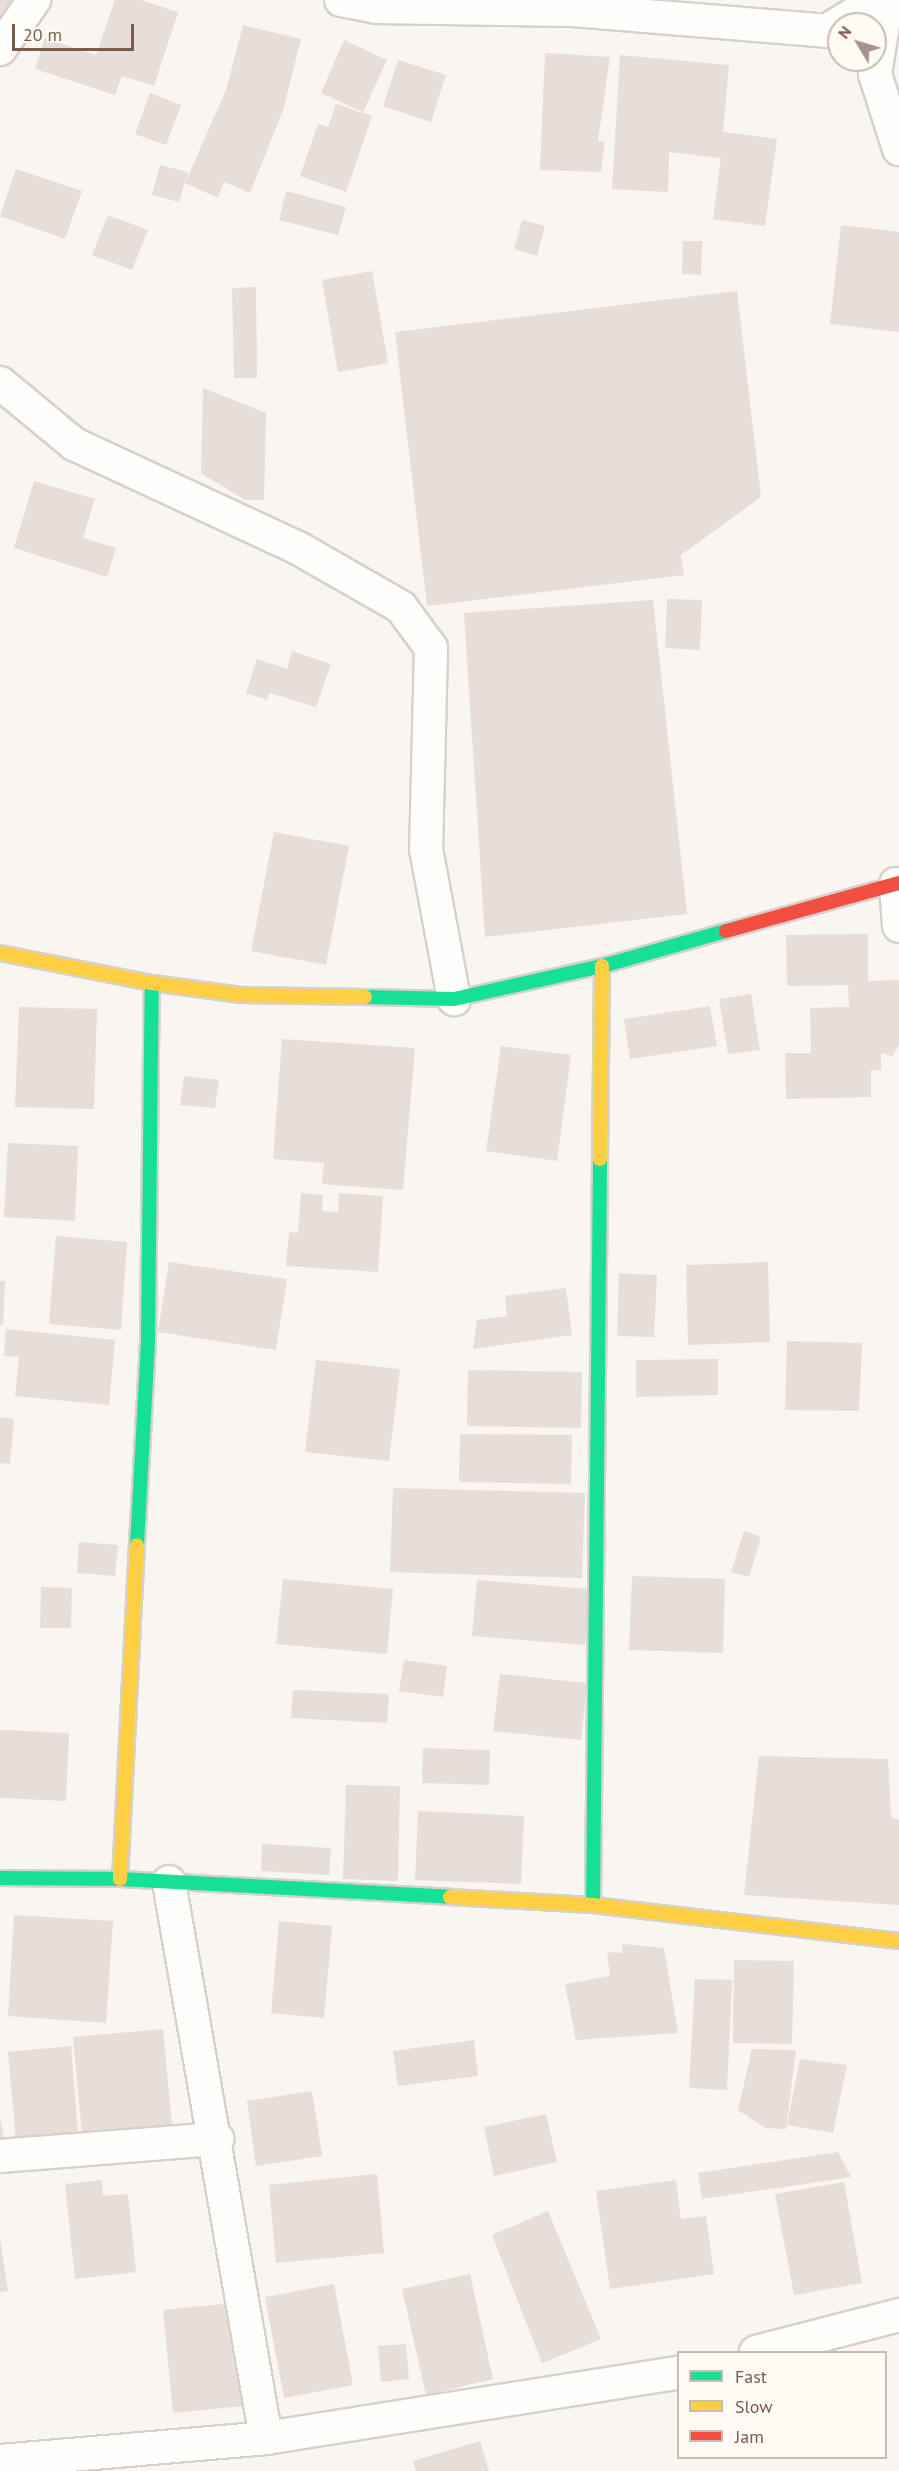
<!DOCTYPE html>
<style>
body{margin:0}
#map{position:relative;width:899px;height:2471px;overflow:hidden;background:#f9f5f0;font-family:"PT Sans",sans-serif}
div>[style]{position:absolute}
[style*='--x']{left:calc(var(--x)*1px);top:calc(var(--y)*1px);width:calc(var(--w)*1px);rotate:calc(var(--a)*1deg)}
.building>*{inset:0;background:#e6ded7}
.roads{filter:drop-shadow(2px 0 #d7d1cb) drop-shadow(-2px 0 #d7d1cb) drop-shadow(0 2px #d7d1cb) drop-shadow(0 -2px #d7d1cb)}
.street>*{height:32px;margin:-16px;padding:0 16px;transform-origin:16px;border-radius:16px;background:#fefefd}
.fast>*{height:14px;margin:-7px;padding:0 7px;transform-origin:7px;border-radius:7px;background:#16e098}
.slow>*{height:14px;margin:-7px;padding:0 7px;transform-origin:7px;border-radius:7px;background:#ffcf43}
.jam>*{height:14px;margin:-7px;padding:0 7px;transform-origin:7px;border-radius:7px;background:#f24e42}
span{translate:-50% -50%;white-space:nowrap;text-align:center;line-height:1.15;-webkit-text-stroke:6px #fffaf3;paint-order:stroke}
.legend{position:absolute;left:677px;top:2351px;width:210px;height:108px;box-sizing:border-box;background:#fffaf3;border:2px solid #cabbb1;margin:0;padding:8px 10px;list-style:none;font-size:18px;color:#7a5c4d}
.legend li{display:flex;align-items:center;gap:12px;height:30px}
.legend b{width:30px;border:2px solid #cabbb1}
.north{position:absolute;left:827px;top:12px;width:60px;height:60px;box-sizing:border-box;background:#fffaf3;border:2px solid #cabbb1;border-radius:50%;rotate:308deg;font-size:16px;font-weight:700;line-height:24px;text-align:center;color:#7a5c4d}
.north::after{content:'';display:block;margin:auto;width:21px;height:27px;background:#a69286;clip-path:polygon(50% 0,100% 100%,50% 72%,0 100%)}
.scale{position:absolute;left:12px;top:24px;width:122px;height:27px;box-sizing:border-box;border:3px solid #7a5c4d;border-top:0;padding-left:8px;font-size:18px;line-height:21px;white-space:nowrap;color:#7a5c4d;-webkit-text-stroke:4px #fffaf3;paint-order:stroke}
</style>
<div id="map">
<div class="building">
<i style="clip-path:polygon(0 0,23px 0,0 36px)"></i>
<i style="clip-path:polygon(115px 0,141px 0,178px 12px,154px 86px,122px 76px,115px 95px,35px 69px,45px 38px,96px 55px)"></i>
<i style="clip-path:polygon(243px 25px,301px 39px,283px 110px,250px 193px,224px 182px,218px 198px,185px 183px,226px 90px)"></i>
<i style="clip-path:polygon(344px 40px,387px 60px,363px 112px,321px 93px)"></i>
<i style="clip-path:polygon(545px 53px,610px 57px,598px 141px,605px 142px,601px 172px,540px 170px)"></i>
<i style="clip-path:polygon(620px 55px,729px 65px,723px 132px,777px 139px,765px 226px,713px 219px,721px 158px,669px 152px,668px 192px,612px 189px)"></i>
<i style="clip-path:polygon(398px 60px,446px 75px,431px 122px,383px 106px)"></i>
<i style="clip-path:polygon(150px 93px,181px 105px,166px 145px,135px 134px)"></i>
<i style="clip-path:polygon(336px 104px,372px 116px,346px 192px,300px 176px,318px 124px,328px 127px)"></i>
<i style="clip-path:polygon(160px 165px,188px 172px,179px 202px,152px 195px)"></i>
<i style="clip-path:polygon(16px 169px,82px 191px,65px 239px,0 216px)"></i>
<i style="clip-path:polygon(286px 191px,346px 207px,338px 235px,279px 220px)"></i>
<i style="clip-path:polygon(108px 215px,148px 230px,132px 270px,92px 255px)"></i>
<i style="clip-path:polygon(522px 220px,545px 226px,537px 256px,514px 249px)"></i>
<i style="clip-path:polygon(841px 225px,899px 232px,899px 332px,830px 324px)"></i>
<i style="clip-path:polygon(683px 241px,702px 241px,701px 275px,682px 274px)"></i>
<i style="clip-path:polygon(372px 271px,388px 363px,338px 372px,322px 280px)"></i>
<i style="clip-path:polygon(256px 287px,257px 378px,234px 378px,232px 288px)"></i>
<i style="clip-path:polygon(737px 291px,761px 497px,681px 555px,684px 575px,427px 606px,395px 332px)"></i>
<i style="clip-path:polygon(203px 388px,266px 413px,264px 500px,245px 500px,201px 473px)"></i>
<i style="clip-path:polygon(34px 481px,95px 499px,83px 538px,116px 548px,107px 577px,14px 548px)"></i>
<i style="clip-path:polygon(667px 599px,702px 600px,700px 650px,665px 648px)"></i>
<i style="clip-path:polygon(653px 600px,687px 914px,485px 937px,464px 613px)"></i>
<i style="clip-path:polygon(292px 651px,331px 664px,316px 707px,270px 693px,267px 700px,246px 693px,257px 659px,287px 669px)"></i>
<i style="clip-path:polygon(274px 832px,349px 846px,326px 965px,251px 951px)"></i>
<i style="clip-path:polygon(868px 934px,868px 981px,899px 980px,899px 1045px,892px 1056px,881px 1053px,881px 1070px,871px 1070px,871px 1097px,786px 1099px,785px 1053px,811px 1053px,810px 1008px,849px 1007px,848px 985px,787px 986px,786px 935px)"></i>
<i style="clip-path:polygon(751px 994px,760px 1050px,728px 1054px,719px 999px)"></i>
<i style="clip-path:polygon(710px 1006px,717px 1046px,630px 1059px,624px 1019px)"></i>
<i style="clip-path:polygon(19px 1007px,97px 1009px,94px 1109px,15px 1107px)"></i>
<i style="clip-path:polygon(282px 1039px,415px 1048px,403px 1190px,322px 1184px,324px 1163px,273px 1159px)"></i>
<i style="clip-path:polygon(501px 1046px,571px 1055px,557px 1161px,486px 1151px)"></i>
<i style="clip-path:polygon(184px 1076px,219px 1080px,215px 1108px,180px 1105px)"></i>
<i style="clip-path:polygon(8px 1143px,78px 1146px,75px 1221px,4px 1217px)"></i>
<i style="clip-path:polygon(301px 1193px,323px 1195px,322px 1211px,338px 1212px,339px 1193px,383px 1196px,378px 1272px,286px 1266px,289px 1232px,298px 1233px)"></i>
<i style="clip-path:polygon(56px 1236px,127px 1242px,121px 1330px,49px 1324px)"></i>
<i style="clip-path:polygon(169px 1262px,287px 1279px,276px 1350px,158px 1332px)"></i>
<i style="clip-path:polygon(768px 1262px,770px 1342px,688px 1345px,686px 1265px)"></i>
<i style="clip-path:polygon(619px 1273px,657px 1275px,654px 1337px,617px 1336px)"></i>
<i style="clip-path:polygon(0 1281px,5px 1281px,3px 1325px,0 1325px)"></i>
<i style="clip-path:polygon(566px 1288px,572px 1335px,473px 1349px,477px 1320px,507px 1316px,505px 1296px)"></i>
<i style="clip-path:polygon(6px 1329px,115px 1340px,109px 1405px,15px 1396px,19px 1357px,4px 1356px)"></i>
<i style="clip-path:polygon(787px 1341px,862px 1343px,859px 1411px,785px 1410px)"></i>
<i style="clip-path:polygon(718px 1359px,718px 1395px,636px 1397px,636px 1360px)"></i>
<i style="clip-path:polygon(316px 1360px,400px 1369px,389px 1461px,305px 1452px)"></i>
<i style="clip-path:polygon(468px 1370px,582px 1372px,581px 1428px,467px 1426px)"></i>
<i style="clip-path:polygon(0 1417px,14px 1419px,10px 1464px,0 1463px)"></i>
<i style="clip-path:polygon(460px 1434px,572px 1435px,571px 1484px,459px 1482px)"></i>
<i style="clip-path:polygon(393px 1488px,585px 1493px,582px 1578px,390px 1572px)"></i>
<i style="clip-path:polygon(744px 1531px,761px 1537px,749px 1577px,731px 1572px)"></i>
<i style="clip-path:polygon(79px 1542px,118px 1545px,115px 1576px,77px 1573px)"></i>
<i style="clip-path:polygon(632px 1576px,725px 1579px,723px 1653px,629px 1650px)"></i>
<i style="clip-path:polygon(283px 1579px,393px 1589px,387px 1654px,276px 1644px)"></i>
<i style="clip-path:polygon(477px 1580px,589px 1589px,585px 1645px,472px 1636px)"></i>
<i style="clip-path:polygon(41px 1587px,72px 1588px,71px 1628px,40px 1628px)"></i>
<i style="clip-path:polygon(404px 1660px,447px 1666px,443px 1697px,399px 1691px)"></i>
<i style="clip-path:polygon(500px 1674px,587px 1683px,581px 1740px,493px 1731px)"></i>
<i style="clip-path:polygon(293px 1690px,389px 1694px,387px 1723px,291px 1718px)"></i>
<i style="clip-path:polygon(0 1730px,69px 1733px,66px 1801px,0 1798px)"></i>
<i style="clip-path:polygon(423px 1748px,490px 1750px,489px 1785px,422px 1783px)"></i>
<i style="clip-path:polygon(759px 1756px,888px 1759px,891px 1817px,899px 1820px,899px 1905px,744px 1895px)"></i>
<i style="clip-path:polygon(346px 1785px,400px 1786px,398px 1881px,343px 1879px)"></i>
<i style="clip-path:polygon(418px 1811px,524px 1816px,521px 1884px,415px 1880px)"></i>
<i style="clip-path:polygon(262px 1844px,331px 1848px,329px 1875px,261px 1871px)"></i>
<i style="clip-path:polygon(14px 1915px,113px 1921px,106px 2023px,8px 2016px)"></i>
<i style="clip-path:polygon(279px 1921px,332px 1926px,324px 2018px,271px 2013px)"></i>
<i style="clip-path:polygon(623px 1944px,664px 1948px,678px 2033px,576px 2040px,565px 1984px,610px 1976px,607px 1952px,622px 1953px)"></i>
<i style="clip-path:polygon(734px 1960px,794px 1961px,792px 2044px,733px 2043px)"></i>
<i style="clip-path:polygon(695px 1979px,732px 1980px,727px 2090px,689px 2088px)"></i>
<i style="clip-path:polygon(163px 2029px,172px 2125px,82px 2134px,73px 2037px)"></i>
<i style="clip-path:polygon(474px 2040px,478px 2076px,398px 2086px,393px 2051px)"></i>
<i style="clip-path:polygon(71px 2046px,78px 2135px,16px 2140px,8px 2052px)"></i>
<i style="clip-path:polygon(752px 2049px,796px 2050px,786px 2129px,765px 2128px,738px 2110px)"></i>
<i style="clip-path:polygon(800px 2059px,847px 2065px,833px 2133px,787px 2125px)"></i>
<i style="clip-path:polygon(312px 2091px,322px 2156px,256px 2166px,247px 2101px)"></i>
<i style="clip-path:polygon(546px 2114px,557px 2162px,494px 2176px,484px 2127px)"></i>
<i style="clip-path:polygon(0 2116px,4px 2140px,0 2140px)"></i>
<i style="clip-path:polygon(838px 2152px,851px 2177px,702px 2199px,698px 2173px)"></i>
<i style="clip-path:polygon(377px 2174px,384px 2253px,276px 2263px,269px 2185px)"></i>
<i style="clip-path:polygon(102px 2180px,103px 2196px,128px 2194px,136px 2272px,75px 2279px,65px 2184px)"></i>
<i style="clip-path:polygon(676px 2180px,681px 2219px,706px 2216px,714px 2274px,610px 2289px,596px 2191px)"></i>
<i style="clip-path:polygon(844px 2182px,862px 2283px,794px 2295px,775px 2194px)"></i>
<i style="clip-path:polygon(548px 2211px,601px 2339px,542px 2363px,492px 2235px)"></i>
<i style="clip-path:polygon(0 2238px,8px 2291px,0 2292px)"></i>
<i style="clip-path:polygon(470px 2274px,493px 2379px,426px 2395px,402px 2289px)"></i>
<i style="clip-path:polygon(334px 2284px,353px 2385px,284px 2398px,265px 2297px)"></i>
<i style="clip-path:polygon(233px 2303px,243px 2406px,173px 2413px,163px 2310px)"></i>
<i style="clip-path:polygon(406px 2344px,409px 2379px,381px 2382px,378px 2346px)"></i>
<i style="clip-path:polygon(480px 2441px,489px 2471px,416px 2471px,413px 2461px)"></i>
</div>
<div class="roads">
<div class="street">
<i style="--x:341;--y:0;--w:36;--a:11"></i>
<i style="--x:376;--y:7;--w:197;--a:0.9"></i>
<i style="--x:573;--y:10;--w:254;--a:4.7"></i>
<i style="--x:826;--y:31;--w:60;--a:-31.3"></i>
<i style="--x:887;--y:0;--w:75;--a:99.2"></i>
<i style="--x:875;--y:74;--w:79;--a:72.3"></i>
<i style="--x:0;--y:49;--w:60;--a:-55.2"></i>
<i style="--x:0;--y:383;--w:96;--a:39.5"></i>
<i style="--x:74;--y:444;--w:247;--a:24.9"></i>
<i style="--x:298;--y:548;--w:119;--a:29.8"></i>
<i style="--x:401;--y:607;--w:51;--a:53.8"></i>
<i style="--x:431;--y:648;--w:201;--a:91.4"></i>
<i style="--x:426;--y:849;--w:153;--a:79.4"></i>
<i style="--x:896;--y:884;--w:42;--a:85.9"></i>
<i style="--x:169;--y:1882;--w:564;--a:80.1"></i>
<i style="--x:0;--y:2156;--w:218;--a:-4.5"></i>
<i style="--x:756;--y:2352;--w:148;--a:-14.5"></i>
<i style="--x:0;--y:2461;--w:267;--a:-4.9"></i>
<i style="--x:266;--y:2438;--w:417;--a:-9"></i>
</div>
<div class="fast">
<i style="--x:365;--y:997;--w:89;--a:1.3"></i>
<i style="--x:454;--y:999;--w:152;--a:-12.6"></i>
<i style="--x:602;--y:966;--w:129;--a:-15.8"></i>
<i style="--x:137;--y:1545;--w:205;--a:-86.9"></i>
<i style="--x:148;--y:1340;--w:357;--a:-89.4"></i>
<i style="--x:0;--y:1878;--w:120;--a:0.5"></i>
<i style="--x:120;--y:1879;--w:330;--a:3.1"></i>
<i style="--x:593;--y:1905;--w:746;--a:-89.46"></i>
</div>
<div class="slow">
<i style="--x:0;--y:953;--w:155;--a:11.2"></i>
<i style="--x:152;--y:983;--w:90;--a:7.7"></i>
<i style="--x:241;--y:995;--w:124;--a:0.9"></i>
<i style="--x:600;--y:1159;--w:193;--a:-89.4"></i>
<i style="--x:120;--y:1879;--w:334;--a:-87.1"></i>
<i style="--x:450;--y:1897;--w:143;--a:3.2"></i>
<i style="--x:593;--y:1905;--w:308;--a:6.7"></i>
</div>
<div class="jam">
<i style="--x:726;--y:931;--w:180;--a:-15.5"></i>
</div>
</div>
<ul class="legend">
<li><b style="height:8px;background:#16e098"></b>Fast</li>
<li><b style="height:8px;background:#ffcf43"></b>Slow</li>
<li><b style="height:8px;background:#f24e42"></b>Jam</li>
</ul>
<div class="north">N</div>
<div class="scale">20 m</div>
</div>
